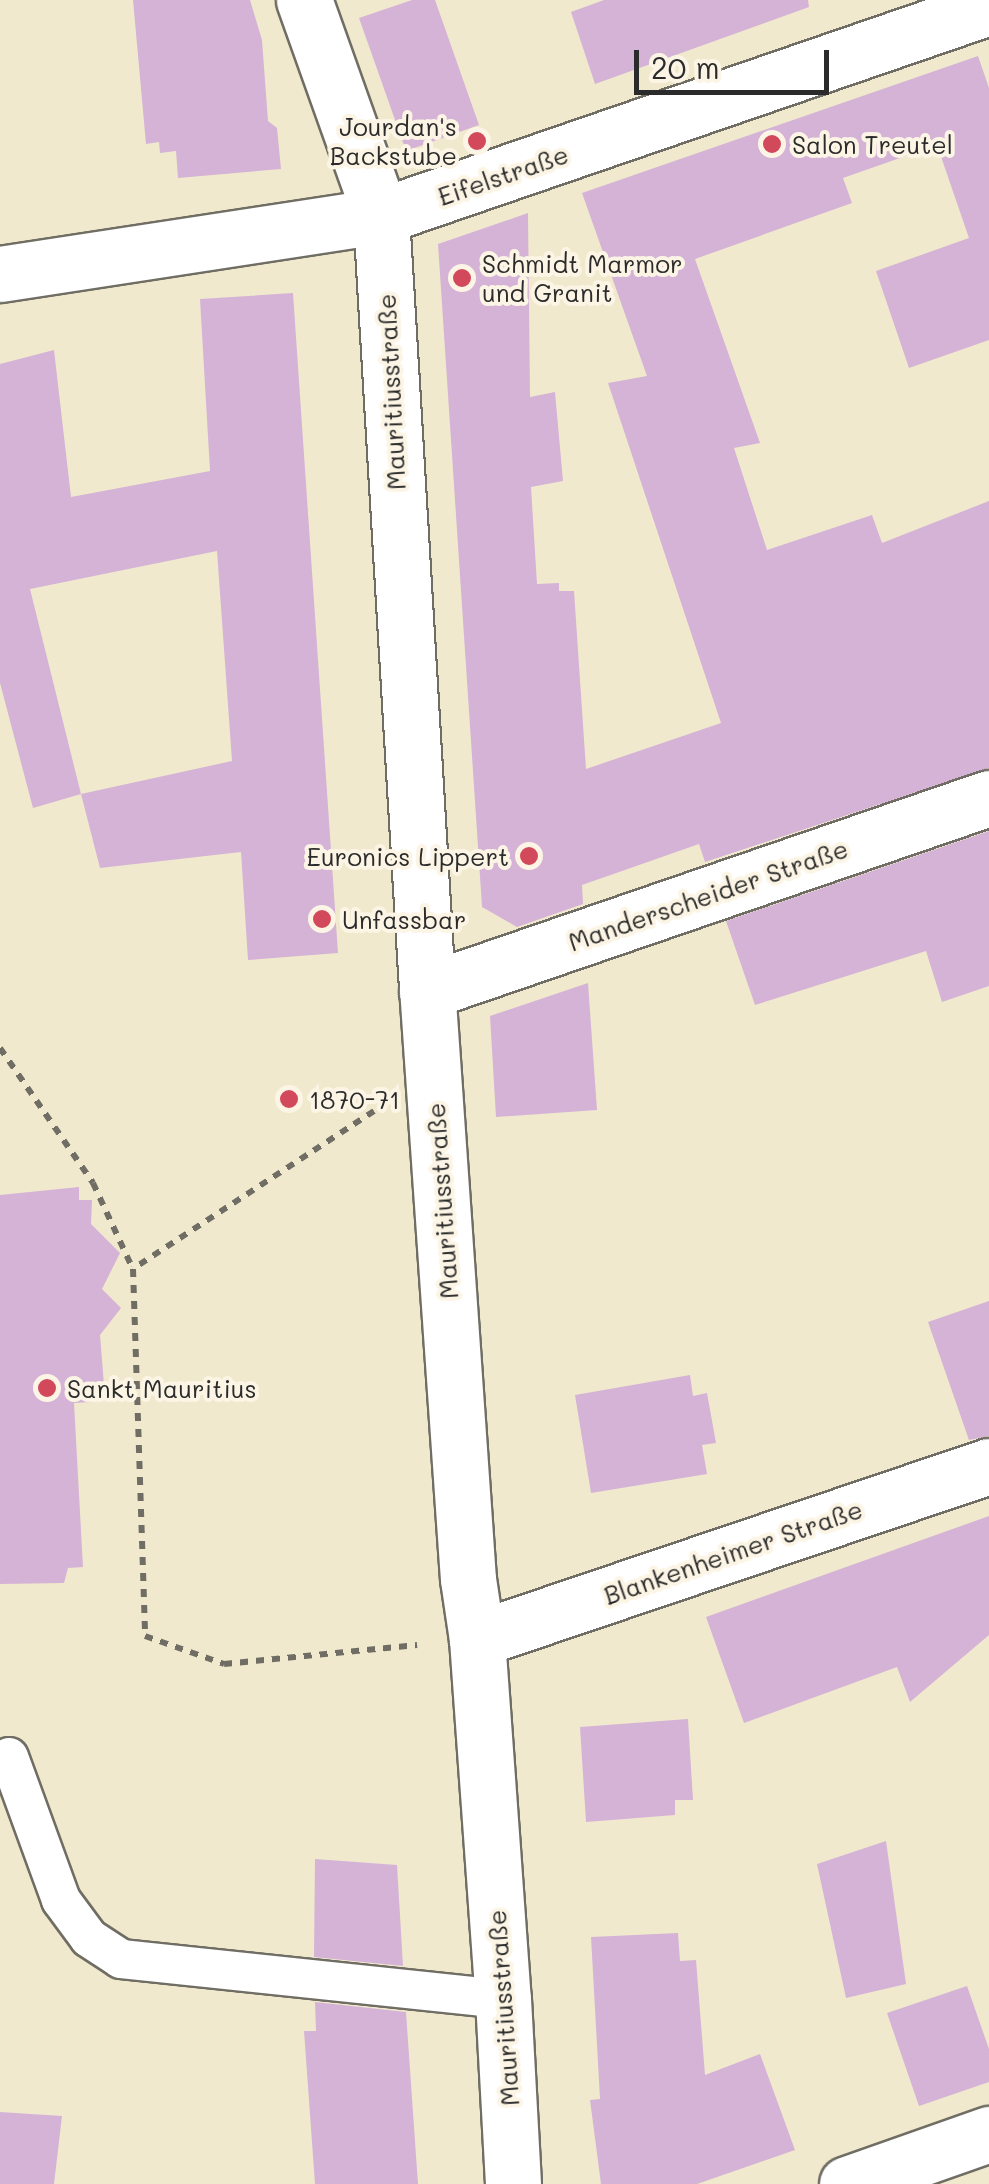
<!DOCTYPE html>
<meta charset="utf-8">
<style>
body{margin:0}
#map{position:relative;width:989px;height:2184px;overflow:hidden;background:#f1e9cd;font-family:Mali,sans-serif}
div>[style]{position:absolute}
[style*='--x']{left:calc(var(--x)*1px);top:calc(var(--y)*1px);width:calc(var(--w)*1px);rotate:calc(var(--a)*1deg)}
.building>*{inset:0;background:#d4b3d7}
.path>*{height:6px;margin-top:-3px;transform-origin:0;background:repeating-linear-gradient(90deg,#706e64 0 8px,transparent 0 16px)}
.roads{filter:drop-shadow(2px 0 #706e64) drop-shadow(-2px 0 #706e64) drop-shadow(0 2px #706e64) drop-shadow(0 -2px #706e64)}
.lane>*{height:38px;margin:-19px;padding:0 19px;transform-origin:19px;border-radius:19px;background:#fff}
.street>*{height:55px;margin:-27.5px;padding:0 27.5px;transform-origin:27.5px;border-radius:27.5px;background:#fff}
.dots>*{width:28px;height:28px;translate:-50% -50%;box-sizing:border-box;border:5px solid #fcf5e5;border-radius:50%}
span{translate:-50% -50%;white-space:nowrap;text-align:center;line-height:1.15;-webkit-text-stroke:8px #fcf5e5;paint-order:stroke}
.poi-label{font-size:25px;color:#2b2b2b}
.right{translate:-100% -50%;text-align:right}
.left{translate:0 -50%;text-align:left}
.street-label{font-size:25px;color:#2b2b2b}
.scale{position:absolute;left:634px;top:50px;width:195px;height:45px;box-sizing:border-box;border:5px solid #2b2b2b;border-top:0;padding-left:12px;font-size:30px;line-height:35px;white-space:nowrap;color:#2b2b2b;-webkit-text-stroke:8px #fcf5e5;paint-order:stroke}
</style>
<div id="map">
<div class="building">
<i style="clip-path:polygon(133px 0,250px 0,262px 40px,268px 121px,277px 128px,281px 169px,178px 178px,176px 151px,160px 153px,159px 142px,146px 144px)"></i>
<i style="clip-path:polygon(412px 0,435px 0,479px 125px,406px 151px,359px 18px)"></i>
<i style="clip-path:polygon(604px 0,808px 0,809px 7px,595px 84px,571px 12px)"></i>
<i style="clip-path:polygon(978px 56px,989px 88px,989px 340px,909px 368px,876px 271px,969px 238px,937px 145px,843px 178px,852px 203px,695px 259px,760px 443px,734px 448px,767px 550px,872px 515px,882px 543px,989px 501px,989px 768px,705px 862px,699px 844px,582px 885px,583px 904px,517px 927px,482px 907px,438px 244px,528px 213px,530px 397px,555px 392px,563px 481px,531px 487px,537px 584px,559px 583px,559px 591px,574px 591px,586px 769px,721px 723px,608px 383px,647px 376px,582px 193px)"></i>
<i style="clip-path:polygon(evenodd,293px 293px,338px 953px,248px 960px,241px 852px,100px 868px,81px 794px,33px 808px,0 683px,0 364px,54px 350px,71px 497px,210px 471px,200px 299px,293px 293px,217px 551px,232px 761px,81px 794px,30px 589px,217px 551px)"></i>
<i style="clip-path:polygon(989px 831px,989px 986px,942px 1002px,926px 951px,755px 1005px,726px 921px)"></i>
<i style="clip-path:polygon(588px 983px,597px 1110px,496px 1117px,490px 1016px)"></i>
<i style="clip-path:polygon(79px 1187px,79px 1200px,92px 1200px,91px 1224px,120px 1253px,102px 1289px,121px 1308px,100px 1335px,104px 1385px,90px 1386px,91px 1402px,74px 1403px,83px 1567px,68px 1568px,64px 1583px,0 1584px,0 1195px)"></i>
<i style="clip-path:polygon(989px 1301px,989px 1436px,969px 1440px,928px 1322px)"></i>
<i style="clip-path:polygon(690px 1375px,693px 1396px,707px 1393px,716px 1443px,702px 1445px,707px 1474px,591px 1493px,575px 1395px)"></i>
<i style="clip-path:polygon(989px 1516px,989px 1635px,910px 1702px,897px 1667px,744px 1723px,706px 1617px)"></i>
<i style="clip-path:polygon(688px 1719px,693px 1800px,675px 1800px,675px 1815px,586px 1822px,580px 1727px)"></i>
<i style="clip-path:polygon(886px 1841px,906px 1984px,846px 1998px,817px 1864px)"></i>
<i style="clip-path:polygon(315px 1859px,397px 1865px,403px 1966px,314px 1957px)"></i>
<i style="clip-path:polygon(678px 1933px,680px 1961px,696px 1960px,705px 2075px,760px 2054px,795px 2150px,697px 2184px,601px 2184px,590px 2100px,600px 2099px,591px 1937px)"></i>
<i style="clip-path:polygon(967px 1986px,989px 2049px,989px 2082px,919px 2106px,887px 2013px)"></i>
<i style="clip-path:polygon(315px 2002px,406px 2012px,418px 2184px,315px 2184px,304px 2031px,316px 2031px)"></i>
<i style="clip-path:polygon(0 2112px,62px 2116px,54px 2184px,0 2184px)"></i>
</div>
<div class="path">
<i style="--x:0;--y:1048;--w:164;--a:55.4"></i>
<i style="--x:93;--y:1183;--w:95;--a:65.1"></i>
<i style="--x:374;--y:1111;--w:288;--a:146.8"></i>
<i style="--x:133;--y:1269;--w:367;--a:88.1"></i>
<i style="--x:145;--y:1636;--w:84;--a:19.5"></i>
<i style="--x:224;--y:1664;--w:194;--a:-5.6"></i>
</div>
<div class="roads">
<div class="lane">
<i style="--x:9;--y:1757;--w:152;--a:70"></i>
<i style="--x:61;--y:1900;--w:47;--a:53.6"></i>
<i style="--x:89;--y:1938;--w:38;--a:33"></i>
<i style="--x:121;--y:1959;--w:384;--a:6"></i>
</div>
<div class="street">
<i style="--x:304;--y:0;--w:229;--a:70.4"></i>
<i style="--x:381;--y:216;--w:772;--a:86.59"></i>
<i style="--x:427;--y:987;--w:593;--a:86.04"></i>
<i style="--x:468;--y:1579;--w:61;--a:81.5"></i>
<i style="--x:477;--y:1639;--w:361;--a:85.9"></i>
<i style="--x:503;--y:1999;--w:185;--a:86.9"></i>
<i style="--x:0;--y:274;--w:385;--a:-8.7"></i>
<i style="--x:381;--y:216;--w:643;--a:-18.97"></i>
<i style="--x:427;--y:991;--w:594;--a:-18.95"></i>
<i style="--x:477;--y:1639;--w:540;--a:-18.67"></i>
<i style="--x:847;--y:2184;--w:151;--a:-19.4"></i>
</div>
</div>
<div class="dots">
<i style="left:477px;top:141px;background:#d1495b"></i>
<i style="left:772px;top:144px;background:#d1495b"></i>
<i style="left:462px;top:278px;background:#d1495b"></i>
<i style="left:529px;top:856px;background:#d1495b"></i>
<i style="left:322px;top:919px;background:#d1495b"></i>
<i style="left:289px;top:1099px;background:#d1495b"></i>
<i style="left:47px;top:1388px;background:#d1495b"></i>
</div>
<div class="poi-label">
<span class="right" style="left:457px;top:141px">Jourdan's<br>Backstube</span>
<span class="left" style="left:792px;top:144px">Salon Treutel</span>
<span class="left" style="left:482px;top:278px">Schmidt Marmor<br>und Granit</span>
<span class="right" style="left:509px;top:856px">Euronics Lippert</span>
<span class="left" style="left:342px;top:919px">Unfassbar</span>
<span class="left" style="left:309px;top:1099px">1870-71</span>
<span class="left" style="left:67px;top:1388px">Sankt Mauritius</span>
</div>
<div class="street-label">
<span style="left:503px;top:175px;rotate:-19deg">Eifelstraße</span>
<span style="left:391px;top:392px;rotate:-93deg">Mauritiusstraße</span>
<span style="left:708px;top:895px;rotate:-19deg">Manderscheider Straße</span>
<span style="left:442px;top:1201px;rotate:-94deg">Mauritiusstraße</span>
<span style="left:733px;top:1552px;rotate:-19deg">Blankenheimer Straße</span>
<span style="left:503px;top:2008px;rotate:-94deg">Mauritiusstraße</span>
</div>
<div class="scale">20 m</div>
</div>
